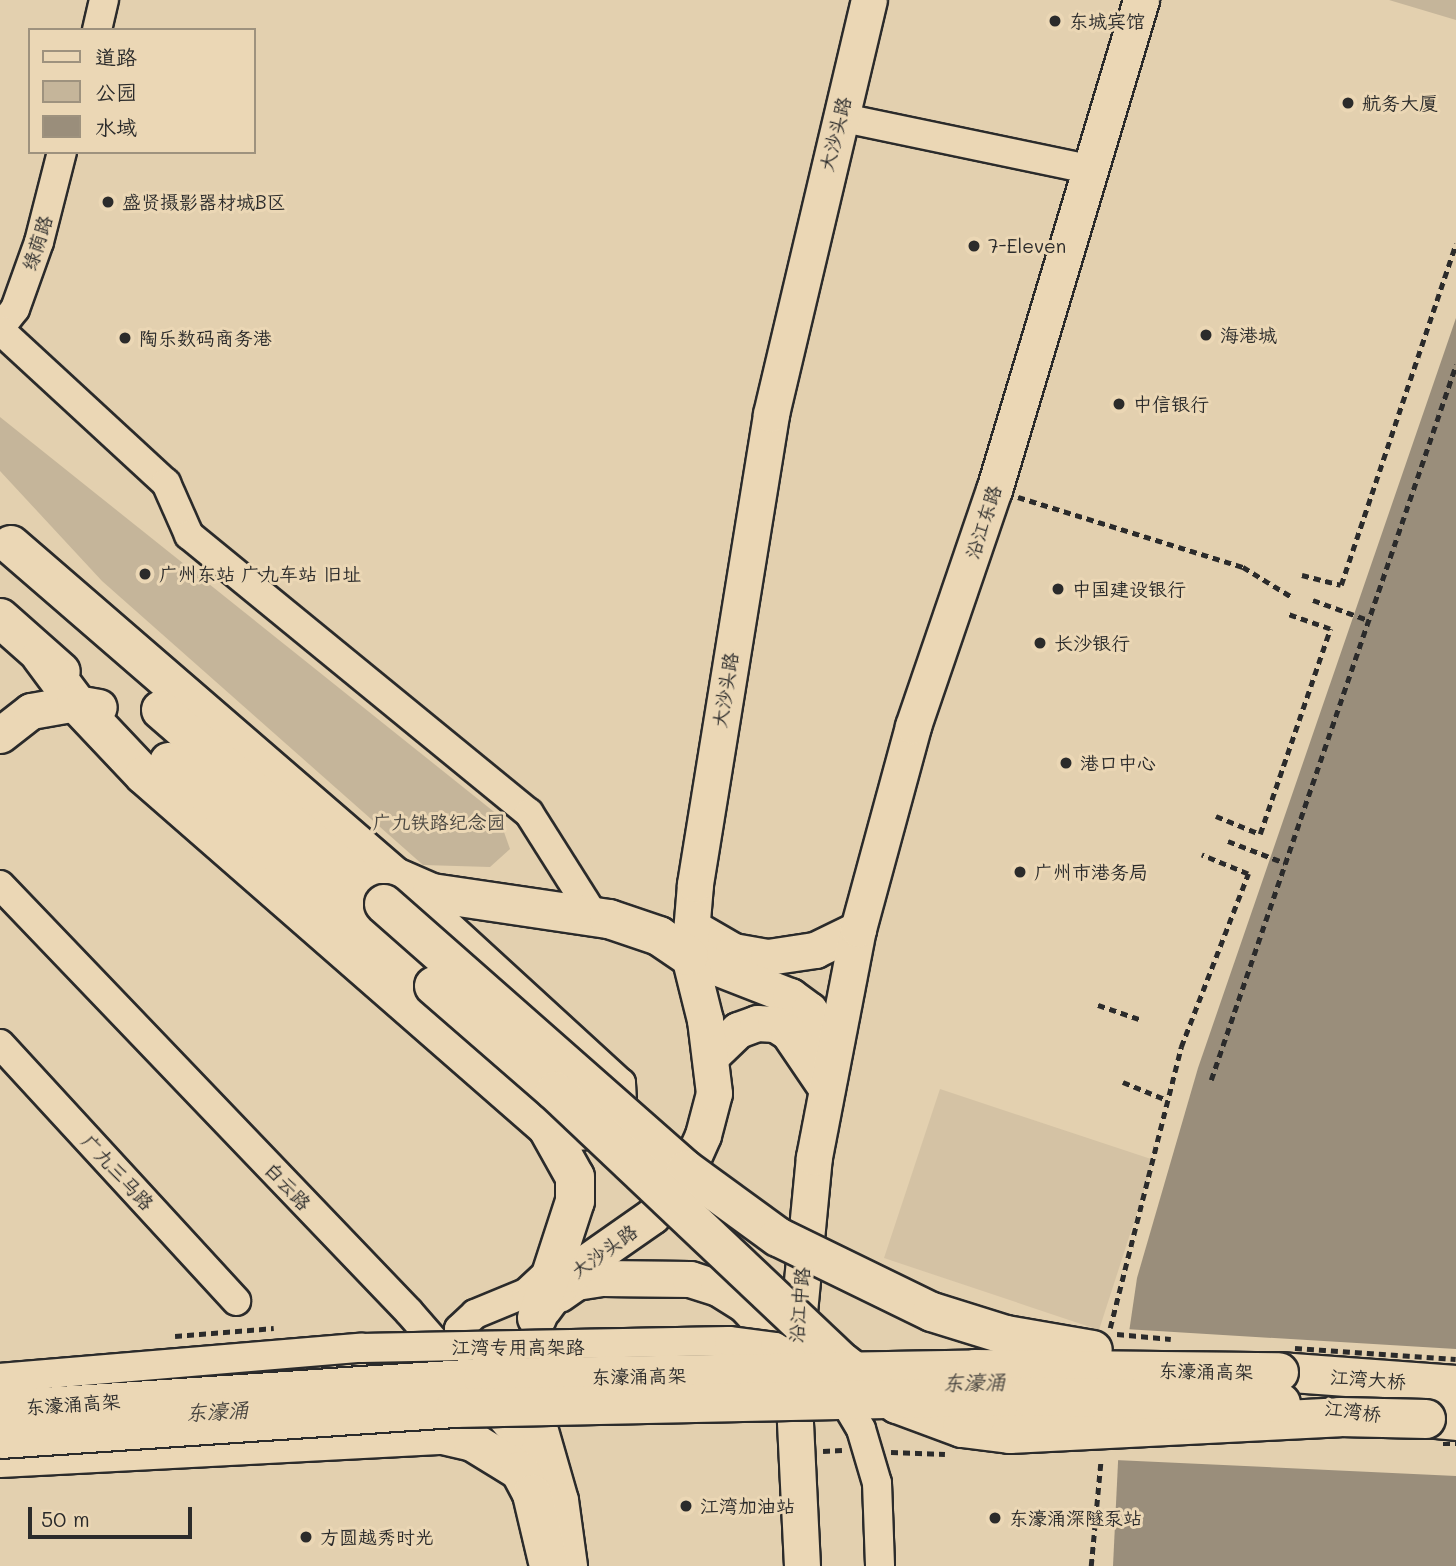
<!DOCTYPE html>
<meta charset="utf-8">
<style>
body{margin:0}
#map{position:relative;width:1456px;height:1566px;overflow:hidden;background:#e3d0af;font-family:Mali,"LXGW WenKai TC",sans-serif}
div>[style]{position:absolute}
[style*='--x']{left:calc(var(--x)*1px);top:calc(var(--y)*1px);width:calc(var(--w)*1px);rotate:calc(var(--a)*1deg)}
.built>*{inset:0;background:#d4c2a4}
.green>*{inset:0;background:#c5b59a}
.water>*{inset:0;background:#9a8e7b}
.pier>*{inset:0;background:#e3d0af}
.path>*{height:4.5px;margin-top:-2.25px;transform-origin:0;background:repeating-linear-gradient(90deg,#2b2b2b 0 7px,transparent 0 12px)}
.roads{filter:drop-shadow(2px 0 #2b2b2b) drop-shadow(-2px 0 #2b2b2b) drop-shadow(0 2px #2b2b2b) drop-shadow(0 -2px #2b2b2b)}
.minor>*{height:28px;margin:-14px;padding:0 14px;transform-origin:14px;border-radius:14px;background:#ebd7b5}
.major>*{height:35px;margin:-17.5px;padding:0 17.5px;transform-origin:17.5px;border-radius:17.5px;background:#ebd7b5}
.highway>*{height:38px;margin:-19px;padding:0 19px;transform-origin:19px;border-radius:19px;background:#ebd7b5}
.path-bridge>*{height:4.5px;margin-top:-2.25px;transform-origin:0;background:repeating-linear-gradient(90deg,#2b2b2b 0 7px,transparent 0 12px)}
.bridges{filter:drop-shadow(2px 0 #2b2b2b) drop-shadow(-2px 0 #2b2b2b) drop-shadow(0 2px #2b2b2b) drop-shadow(0 -2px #2b2b2b)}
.minor-bridge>*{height:28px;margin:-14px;padding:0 14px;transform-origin:14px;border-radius:14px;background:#ebd7b5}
.highway-bridge>*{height:38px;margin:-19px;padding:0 19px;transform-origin:19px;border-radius:19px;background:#ebd7b5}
.dots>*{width:19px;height:19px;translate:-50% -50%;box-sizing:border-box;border:4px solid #ebd7b5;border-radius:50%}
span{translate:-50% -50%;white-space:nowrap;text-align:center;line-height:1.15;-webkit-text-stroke:6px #ebd7b5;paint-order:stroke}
.poi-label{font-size:19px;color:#2b2b2b}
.left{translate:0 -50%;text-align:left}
.street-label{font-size:19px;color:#2b2b2b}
.park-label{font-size:19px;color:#4a4741}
.water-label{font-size:21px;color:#47443f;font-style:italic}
.legend{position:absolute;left:28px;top:28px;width:228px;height:126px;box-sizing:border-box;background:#ebd7b5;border:2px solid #9e927e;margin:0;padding:9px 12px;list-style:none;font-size:21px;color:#2b2b2b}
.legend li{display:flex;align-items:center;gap:14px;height:35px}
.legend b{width:35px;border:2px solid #9e927e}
.scale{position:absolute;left:28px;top:1507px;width:164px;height:32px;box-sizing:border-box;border:4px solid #2b2b2b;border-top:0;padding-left:9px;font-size:21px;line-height:24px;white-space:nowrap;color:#2b2b2b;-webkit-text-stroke:5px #ebd7b5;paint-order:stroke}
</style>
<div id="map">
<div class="built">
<i style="clip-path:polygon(940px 1089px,1154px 1160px,1099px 1330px,884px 1258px)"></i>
</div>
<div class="green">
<i style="clip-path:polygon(1389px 0,1456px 0,1456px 20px)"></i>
<i style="clip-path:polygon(0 417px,498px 815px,510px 849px,490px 867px,423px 865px,102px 581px,0 471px)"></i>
</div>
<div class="water">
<i style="clip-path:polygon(1456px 318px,1456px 1566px,1113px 1566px,1122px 1380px,1137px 1278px,1198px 1068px)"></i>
</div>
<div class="pier">
<i style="clip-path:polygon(1125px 1329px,1456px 1349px,1456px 1476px,1115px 1460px)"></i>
</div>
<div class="path">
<i style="--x:1018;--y:497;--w:236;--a:17.3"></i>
<i style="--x:1243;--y:567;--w:57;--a:31.5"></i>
<i style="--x:1302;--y:575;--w:40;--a:14.4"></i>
<i style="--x:1341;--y:585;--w:360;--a:-71.4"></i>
<i style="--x:1313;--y:600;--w:59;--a:20"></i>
<i style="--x:1216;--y:816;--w:48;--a:22.2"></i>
<i style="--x:1260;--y:834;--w:217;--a:-71.1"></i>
<i style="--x:1330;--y:629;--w:46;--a:-160.8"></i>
<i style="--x:1228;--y:841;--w:61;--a:21.1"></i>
<i style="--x:1098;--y:1005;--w:46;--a:18.8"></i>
<i style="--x:1211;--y:1080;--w:756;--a:-71.09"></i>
<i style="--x:1123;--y:1082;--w:48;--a:22.2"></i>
<i style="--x:1110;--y:1328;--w:290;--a:-75.8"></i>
<i style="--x:1181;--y:1047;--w:186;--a:-68.8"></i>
<i style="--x:1248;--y:874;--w:50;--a:-157.6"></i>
<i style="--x:175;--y:1336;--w:99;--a:-4.6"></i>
<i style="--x:823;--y:1451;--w:19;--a:-3"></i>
<i style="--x:1091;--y:1566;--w:107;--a:-84.7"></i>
</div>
<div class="roads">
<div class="minor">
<i style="--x:97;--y:30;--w:31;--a:-77"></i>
<i style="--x:839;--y:117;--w:259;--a:11.8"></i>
<i style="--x:0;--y:328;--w:24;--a:-52"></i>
<i style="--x:15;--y:309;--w:71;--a:-70.3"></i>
<i style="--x:39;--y:242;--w:93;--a:-75.7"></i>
<i style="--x:0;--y:330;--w:226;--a:42.7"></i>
<i style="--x:166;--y:483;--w:57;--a:66.1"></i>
<i style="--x:189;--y:535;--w:439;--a:39.3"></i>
<i style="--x:529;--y:813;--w:122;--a:57.7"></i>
<i style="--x:0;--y:885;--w:591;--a:46.23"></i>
<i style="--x:409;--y:1312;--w:189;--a:48.9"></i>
<i style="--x:533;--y:1454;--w:30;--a:60"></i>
<i style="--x:408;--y:888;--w:289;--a:42.5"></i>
<i style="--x:621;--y:1083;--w:19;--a:87"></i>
<i style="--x:622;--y:1102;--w:47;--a:135.9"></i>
<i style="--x:588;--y:1135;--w:25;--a:175"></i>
<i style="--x:563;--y:1137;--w:19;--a:-148"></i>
<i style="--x:0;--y:1044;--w:349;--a:47.4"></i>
<i style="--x:457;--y:1369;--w:40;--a:-87.1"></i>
<i style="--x:459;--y:1329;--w:22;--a:-43"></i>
<i style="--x:475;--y:1314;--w:55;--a:-22.4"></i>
<i style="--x:526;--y:1293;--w:37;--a:-43"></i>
</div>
<div class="major">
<i style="--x:0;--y:735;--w:39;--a:-38"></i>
<i style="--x:31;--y:711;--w:46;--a:-10.1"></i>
<i style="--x:76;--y:703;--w:23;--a:10"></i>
<i style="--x:692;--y:927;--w:48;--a:30.3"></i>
<i style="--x:733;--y:951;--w:36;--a:10"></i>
<i style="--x:768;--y:957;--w:48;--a:-8.5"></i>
<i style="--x:815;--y:950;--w:48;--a:-26"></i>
<i style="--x:700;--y:961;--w:97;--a:21.3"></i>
<i style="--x:790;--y:996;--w:24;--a:36"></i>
<i style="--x:809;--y:1010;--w:44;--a:54.2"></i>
<i style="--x:710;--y:1057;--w:39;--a:-44"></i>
<i style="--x:738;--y:1030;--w:20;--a:-20"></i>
<i style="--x:757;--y:1023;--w:18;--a:3"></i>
<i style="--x:775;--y:1024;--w:15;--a:32"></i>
<i style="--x:788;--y:1032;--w:68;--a:55.8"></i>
<i style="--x:559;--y:1294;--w:21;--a:-35"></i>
<i style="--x:576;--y:1282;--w:26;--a:-9"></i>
<i style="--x:602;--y:1278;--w:88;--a:0.7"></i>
<i style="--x:690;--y:1279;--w:29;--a:18"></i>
<i style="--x:718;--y:1288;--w:32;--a:32"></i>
<i style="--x:745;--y:1305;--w:35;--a:47"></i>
<i style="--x:769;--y:1331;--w:48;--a:64"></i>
<i style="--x:543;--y:1309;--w:44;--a:-53.4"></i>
<i style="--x:569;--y:1274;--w:101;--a:-34.9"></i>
<i style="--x:652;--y:1216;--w:36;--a:-44"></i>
<i style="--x:678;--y:1191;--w:61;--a:-65.9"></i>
<i style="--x:703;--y:1135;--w:43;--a:-75.3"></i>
<i style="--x:714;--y:1093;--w:74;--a:-97"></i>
<i style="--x:705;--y:1020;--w:66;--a:-104"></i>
<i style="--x:689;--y:956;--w:72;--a:-85.2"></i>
<i style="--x:695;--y:884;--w:476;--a:-80.8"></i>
<i style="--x:771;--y:414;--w:425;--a:-76.7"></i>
<i style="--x:525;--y:1378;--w:127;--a:74"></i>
<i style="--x:560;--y:1500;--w:67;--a:82.2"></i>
<i style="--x:802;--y:1566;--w:185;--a:-92.8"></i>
<i style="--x:793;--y:1381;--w:38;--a:-85"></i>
<i style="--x:796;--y:1343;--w:187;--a:-84.5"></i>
<i style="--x:814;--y:1157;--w:232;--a:-79.1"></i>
<i style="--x:858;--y:929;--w:210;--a:-74.8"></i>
<i style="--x:913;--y:726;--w:250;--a:-71.1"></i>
<i style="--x:994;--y:490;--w:512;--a:-73.3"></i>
</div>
<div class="highway">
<i style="--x:11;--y:545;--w:508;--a:40.85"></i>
<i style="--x:395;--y:877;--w:40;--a:23.4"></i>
<i style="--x:432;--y:893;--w:179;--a:8.4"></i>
<i style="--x:609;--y:919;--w:53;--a:18.8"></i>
<i style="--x:659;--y:936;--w:36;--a:34"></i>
<i style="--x:0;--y:618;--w:81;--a:41.5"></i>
<i style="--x:41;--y:656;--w:59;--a:53.3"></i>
<i style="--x:76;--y:703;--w:99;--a:46.6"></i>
<i style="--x:144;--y:775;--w:535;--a:41.14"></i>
<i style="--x:547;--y:1127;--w:57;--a:60.8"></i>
<i style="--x:575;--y:1177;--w:24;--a:90"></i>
<i style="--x:575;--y:1201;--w:123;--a:108"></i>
<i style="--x:161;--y:710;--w:296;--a:41"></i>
<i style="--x:169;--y:762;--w:347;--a:40.2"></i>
<i style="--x:1279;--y:1372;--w:177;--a:4.2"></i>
<i style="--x:1394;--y:1415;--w:62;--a:5.5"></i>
<i style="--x:0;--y:1458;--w:444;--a:-3"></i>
<i style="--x:443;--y:1435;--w:31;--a:13"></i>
<i style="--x:473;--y:1442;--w:55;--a:31.7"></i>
<i style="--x:520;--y:1471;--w:26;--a:62"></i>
<i style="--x:532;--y:1494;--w:74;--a:76.7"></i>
</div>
</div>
<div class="path-bridge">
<i style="--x:1117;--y:1334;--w:54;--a:5.3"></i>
<i style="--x:1295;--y:1348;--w:161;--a:3.9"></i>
<i style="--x:1443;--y:1444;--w:13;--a:0"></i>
<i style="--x:891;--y:1452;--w:54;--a:2.1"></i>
</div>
<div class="bridges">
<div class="minor-bridge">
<i style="--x:0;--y:1378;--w:362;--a:-4.8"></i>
<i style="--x:361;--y:1348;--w:368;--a:-1.1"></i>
<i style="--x:729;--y:1341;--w:46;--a:7.4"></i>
<i style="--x:775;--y:1347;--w:52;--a:30"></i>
<i style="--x:820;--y:1373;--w:27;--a:45"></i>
<i style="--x:839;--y:1392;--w:43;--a:59.3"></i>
<i style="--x:861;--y:1429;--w:56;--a:73.5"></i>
<i style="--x:877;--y:1483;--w:83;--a:87.9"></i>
</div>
<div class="highway-bridge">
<i style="--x:384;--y:904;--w:402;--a:41.4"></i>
<i style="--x:686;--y:1170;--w:114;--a:36.1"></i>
<i style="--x:778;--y:1237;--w:171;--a:26"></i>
<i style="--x:932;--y:1312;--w:77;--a:17.3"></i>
<i style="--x:1006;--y:1335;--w:88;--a:9.8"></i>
<i style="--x:434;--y:986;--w:160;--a:41"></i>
<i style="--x:555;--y:1091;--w:396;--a:43.4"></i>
<i style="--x:843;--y:1363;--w:68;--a:37.2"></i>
<i style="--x:897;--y:1404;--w:69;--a:20.3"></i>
<i style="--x:962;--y:1428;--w:48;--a:7.1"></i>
<i style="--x:1010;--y:1434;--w:330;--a:-2.9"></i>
<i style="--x:1340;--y:1417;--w:86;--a:1.3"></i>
<i style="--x:0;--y:1410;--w:484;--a:-3.8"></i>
<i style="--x:483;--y:1378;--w:492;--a:-1"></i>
<i style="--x:975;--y:1369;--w:304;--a:0.6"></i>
<i style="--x:0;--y:1439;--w:456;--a:-3.9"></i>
<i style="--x:455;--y:1408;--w:573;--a:-1.2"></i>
<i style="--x:1028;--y:1396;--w:253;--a:1.6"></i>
</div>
</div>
<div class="dots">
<i style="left:1055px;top:21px;background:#2b2b2b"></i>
<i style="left:1348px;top:103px;background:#2b2b2b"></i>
<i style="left:108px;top:202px;background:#2b2b2b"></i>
<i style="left:974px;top:246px;background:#2b2b2b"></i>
<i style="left:1206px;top:335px;background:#2b2b2b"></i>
<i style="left:125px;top:338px;background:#2b2b2b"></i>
<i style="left:1119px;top:404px;background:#2b2b2b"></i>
<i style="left:145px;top:574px;background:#2b2b2b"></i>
<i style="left:1058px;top:589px;background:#2b2b2b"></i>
<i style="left:1040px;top:643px;background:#2b2b2b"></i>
<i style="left:1066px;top:763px;background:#2b2b2b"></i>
<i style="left:1020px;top:872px;background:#2b2b2b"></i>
<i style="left:686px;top:1506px;background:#2b2b2b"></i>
<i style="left:995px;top:1518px;background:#2b2b2b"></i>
<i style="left:306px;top:1537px;background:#2b2b2b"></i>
</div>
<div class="poi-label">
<span class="left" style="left:1069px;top:21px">东城宾馆</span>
<span class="left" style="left:1362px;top:103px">航务大厦</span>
<span class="left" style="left:122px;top:202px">盛贤摄影器材城B区</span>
<span class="left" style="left:988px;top:246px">7-Eleven</span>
<span class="left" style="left:1220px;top:335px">海港城</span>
<span class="left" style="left:139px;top:338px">陶乐数码商务港</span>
<span class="left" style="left:1133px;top:404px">中信银行</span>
<span class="left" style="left:159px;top:574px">广州东站 广九车站 旧址</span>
<span class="left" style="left:1072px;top:589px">中国建设银行</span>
<span class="left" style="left:1054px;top:643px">长沙银行</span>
<span class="left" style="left:1080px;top:763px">港口中心</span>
<span class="left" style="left:1034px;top:872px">广州市港务局</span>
<span class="left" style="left:700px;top:1506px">江湾加油站</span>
<span class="left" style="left:1009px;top:1518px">东濠涌深隧泵站</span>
<span class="left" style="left:320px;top:1537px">方圆越秀时光</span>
</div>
<div class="street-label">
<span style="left:835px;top:134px;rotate:-76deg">大沙头路</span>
<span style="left:37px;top:243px;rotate:-72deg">绿荫路</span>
<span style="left:983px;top:522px;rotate:-72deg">沿江东路</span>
<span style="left:725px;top:690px;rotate:-81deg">大沙头路</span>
<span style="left:118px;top:1172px;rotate:47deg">广九三马路</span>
<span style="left:288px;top:1186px;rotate:47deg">白云路</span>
<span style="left:604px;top:1251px;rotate:-36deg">大沙头路</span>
<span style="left:799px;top:1305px;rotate:-85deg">沿江中路</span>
<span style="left:518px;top:1347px">江湾专用高架路</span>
<span style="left:1206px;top:1371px;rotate:1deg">东濠涌高架</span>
<span style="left:639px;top:1376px;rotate:-1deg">东濠涌高架</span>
<span style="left:1368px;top:1379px;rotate:4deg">江湾大桥</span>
<span style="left:73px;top:1404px;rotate:-4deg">东濠涌高架</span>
<span style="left:1353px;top:1411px;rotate:7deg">江湾桥</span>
</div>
<div class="park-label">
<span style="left:439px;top:822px">广九铁路纪念园</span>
</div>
<div class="water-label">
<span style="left:974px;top:1382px;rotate:-1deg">东濠涌</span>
<span style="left:217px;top:1411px;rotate:-3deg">东濠涌</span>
</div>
<ul class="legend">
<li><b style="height:9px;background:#ebd7b5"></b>道路</li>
<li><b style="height:19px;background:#c5b59a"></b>公园</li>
<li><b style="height:19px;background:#9a8e7b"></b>水域</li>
</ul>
<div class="scale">50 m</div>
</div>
